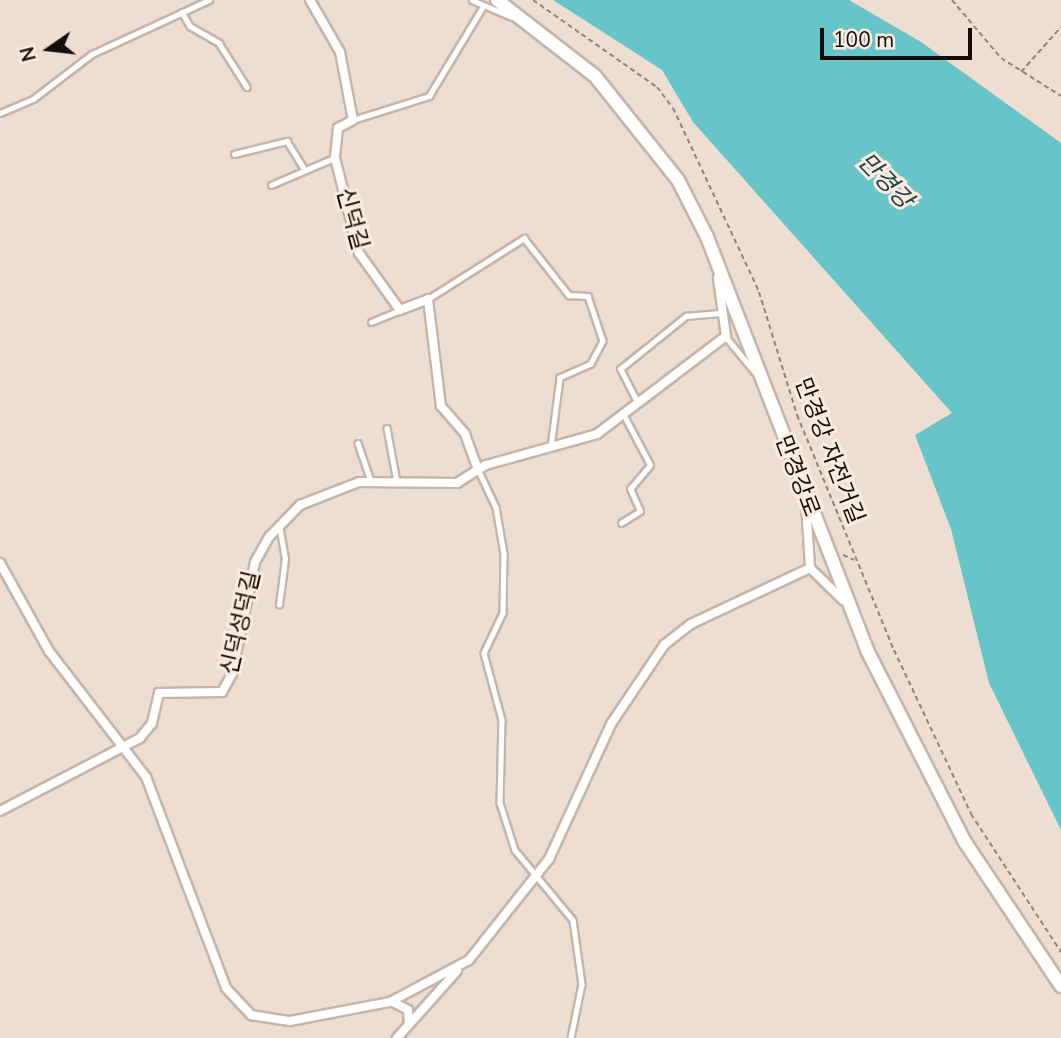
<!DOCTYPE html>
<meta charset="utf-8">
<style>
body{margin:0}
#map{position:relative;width:1061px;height:1038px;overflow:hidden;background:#eeddd1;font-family:"Nunito Sans","Noto Sans KR",sans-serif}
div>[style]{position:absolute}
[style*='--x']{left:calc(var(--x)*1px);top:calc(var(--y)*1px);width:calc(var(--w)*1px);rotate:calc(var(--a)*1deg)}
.water>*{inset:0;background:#67c4c8}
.path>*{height:2px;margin-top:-1px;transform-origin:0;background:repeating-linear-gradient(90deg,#90847b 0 5px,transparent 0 8.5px)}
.roads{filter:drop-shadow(2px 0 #c6b5aa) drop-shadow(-2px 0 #c6b5aa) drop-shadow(0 2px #c6b5aa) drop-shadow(0 -2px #c6b5aa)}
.lane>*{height:4.5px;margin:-2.25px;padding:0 2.25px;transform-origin:2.25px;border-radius:2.25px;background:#fff}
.street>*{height:8px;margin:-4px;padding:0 4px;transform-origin:4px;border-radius:4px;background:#fff}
.secondary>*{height:12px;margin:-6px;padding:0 6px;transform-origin:6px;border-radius:6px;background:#fff}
span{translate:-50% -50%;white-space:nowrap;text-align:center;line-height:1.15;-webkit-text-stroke:6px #fceade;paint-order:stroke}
.street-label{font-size:23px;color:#130d09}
.water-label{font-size:24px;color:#1b4648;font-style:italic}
.north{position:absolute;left:14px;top:14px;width:70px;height:70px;-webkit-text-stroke:5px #fceade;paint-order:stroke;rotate:256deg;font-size:19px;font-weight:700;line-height:28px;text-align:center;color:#130d09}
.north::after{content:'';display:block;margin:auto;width:24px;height:32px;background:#130d09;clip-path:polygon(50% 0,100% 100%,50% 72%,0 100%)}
.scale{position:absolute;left:820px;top:28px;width:152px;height:32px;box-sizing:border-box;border:4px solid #130d09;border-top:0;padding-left:9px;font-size:21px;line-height:24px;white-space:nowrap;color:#130d09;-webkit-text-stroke:5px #fceade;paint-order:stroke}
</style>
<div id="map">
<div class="water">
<i style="clip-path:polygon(553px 0,849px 0,921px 42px,1061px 143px,1061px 830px,989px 683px,951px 529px,915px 435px,952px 413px,693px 122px,662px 70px)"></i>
</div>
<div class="path">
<i style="--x:533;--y:0;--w:151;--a:35.1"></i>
<i style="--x:657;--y:87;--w:26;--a:53"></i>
<i style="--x:673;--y:108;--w:203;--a:64.9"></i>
<i style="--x:759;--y:292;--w:129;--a:72.8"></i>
<i style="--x:797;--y:415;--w:254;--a:67.6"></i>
<i style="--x:894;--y:650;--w:181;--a:64.8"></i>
<i style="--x:971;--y:814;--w:165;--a:56.9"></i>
<i style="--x:952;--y:0;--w:76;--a:49.8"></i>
<i style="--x:1001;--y:58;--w:71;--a:32.3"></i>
<i style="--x:1021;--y:72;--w:60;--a:-48.4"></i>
<i style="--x:843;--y:555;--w:12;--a:24"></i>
</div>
<div class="roads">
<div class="lane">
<i style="--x:472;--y:0;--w:43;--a:23"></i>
<i style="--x:182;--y:12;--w:16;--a:60"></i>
<i style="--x:190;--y:26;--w:34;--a:30"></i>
<i style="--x:219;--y:43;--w:52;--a:57.5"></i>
<i style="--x:0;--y:113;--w:36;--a:-23"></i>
<i style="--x:33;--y:99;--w:74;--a:-37.3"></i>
<i style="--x:92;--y:54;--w:129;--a:-24.8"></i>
<i style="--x:353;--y:120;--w:80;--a:-17.5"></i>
<i style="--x:429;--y:96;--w:103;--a:-58.9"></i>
<i style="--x:234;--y:154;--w:55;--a:-13.8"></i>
<i style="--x:287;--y:141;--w:31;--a:58"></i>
<i style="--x:271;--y:185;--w:69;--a:-23.2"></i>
<i style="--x:428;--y:299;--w:114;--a:-32.4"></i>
<i style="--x:524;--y:238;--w:73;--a:51.7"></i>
<i style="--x:569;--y:295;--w:19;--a:3"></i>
<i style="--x:588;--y:296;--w:47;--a:71.6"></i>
<i style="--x:603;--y:341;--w:26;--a:118"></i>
<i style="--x:591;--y:364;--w:34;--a:156"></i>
<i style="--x:560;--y:378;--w:70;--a:97.4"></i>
<i style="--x:371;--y:322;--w:31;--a:-22"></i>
<i style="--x:726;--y:337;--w:44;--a:50.5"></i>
<i style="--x:638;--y:404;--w:39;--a:-117"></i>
<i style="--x:620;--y:369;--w:85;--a:-38.8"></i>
<i style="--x:686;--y:316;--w:36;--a:-5"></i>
<i style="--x:387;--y:428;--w:55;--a:79.5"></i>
<i style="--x:358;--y:443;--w:40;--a:71.1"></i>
<i style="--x:479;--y:471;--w:40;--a:65"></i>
<i style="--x:496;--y:507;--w:48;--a:80.3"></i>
<i style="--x:504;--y:554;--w:59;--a:91"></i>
<i style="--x:503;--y:613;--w:44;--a:115.4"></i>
<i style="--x:484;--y:653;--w:69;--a:75"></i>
<i style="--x:502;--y:720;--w:83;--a:91.4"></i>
<i style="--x:500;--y:803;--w:49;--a:72.3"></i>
<i style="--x:515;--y:850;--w:91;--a:50.4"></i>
<i style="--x:573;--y:920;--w:65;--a:82"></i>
<i style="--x:582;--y:984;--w:55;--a:101.5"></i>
<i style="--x:621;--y:523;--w:22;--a:-32"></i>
<i style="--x:640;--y:511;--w:24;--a:-114"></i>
<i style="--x:630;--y:489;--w:31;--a:-50"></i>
<i style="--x:650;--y:465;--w:55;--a:-118"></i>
<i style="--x:279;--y:605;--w:46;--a:-82.6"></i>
<i style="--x:285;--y:559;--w:35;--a:-100"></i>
</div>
<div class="street">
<i style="--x:310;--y:0;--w:60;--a:60"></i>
<i style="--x:340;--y:52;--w:69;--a:79.2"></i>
<i style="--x:353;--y:120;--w:17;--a:152"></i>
<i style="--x:338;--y:128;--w:30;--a:96"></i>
<i style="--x:335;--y:158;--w:98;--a:75.8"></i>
<i style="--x:359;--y:253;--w:70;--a:54.3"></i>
<i style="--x:400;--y:310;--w:30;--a:-21"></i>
<i style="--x:428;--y:299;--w:108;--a:83.1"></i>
<i style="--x:441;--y:406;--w:37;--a:49"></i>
<i style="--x:465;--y:434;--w:38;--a:70"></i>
<i style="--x:806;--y:504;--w:64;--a:86.4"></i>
<i style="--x:810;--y:568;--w:46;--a:44.1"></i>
<i style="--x:0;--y:563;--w:101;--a:60.9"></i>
<i style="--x:49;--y:651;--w:159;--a:52.4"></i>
<i style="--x:146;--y:777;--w:226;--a:69.2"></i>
<i style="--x:226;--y:988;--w:37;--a:47"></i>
<i style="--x:251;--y:1015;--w:39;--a:9"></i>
<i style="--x:290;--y:1021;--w:102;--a:-10.8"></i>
<i style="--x:390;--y:1002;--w:89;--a:-28"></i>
<i style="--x:469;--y:960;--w:129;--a:-51.6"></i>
<i style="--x:549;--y:859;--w:149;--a:-65.3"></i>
<i style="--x:611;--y:724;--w:95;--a:-56.1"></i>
<i style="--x:664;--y:645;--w:34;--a:-38"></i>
<i style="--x:691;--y:624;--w:132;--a:-25.2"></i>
<i style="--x:0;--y:811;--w:158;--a:-27.5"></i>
<i style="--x:140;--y:738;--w:19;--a:-51"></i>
<i style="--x:152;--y:723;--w:31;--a:-77"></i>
<i style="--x:159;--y:693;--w:63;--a:-0.9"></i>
<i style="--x:222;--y:692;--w:21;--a:-61"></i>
<i style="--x:232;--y:674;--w:114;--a:-78.4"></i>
<i style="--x:255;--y:562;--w:29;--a:-61"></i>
<i style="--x:269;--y:537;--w:45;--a:-45.9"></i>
<i style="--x:300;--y:505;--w:63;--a:-21.3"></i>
<i style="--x:359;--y:482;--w:98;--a:0.6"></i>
<i style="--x:457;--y:483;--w:34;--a:-32"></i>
<i style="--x:486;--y:465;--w:115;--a:-15.6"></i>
<i style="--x:597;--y:434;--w:162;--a:-37.2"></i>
<i style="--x:726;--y:336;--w:59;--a:-97.9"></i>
<i style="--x:393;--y:1002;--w:17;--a:28"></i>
<i style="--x:408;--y:1010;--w:14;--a:86"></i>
<i style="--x:397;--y:1038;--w:90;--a:-48.2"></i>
</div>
<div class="secondary">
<i style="--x:497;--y:0;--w:124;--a:37.8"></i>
<i style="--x:595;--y:76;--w:133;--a:51.4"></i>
<i style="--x:678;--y:180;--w:64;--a:63"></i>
<i style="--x:707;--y:237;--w:443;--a:68.8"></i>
<i style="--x:867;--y:650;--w:216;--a:63"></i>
<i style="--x:965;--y:842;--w:173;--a:56.3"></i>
</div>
</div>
<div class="street-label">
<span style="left:352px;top:219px;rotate:75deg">신덕길</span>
<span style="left:829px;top:451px;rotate:69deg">만경강 자전거길</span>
<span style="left:797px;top:476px;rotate:69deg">만경강로</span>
<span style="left:241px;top:623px;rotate:-77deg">신덕성덕길</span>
</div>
<div class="water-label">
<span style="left:885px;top:181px;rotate:46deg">만경강</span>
</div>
<div class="north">N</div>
<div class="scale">100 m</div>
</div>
